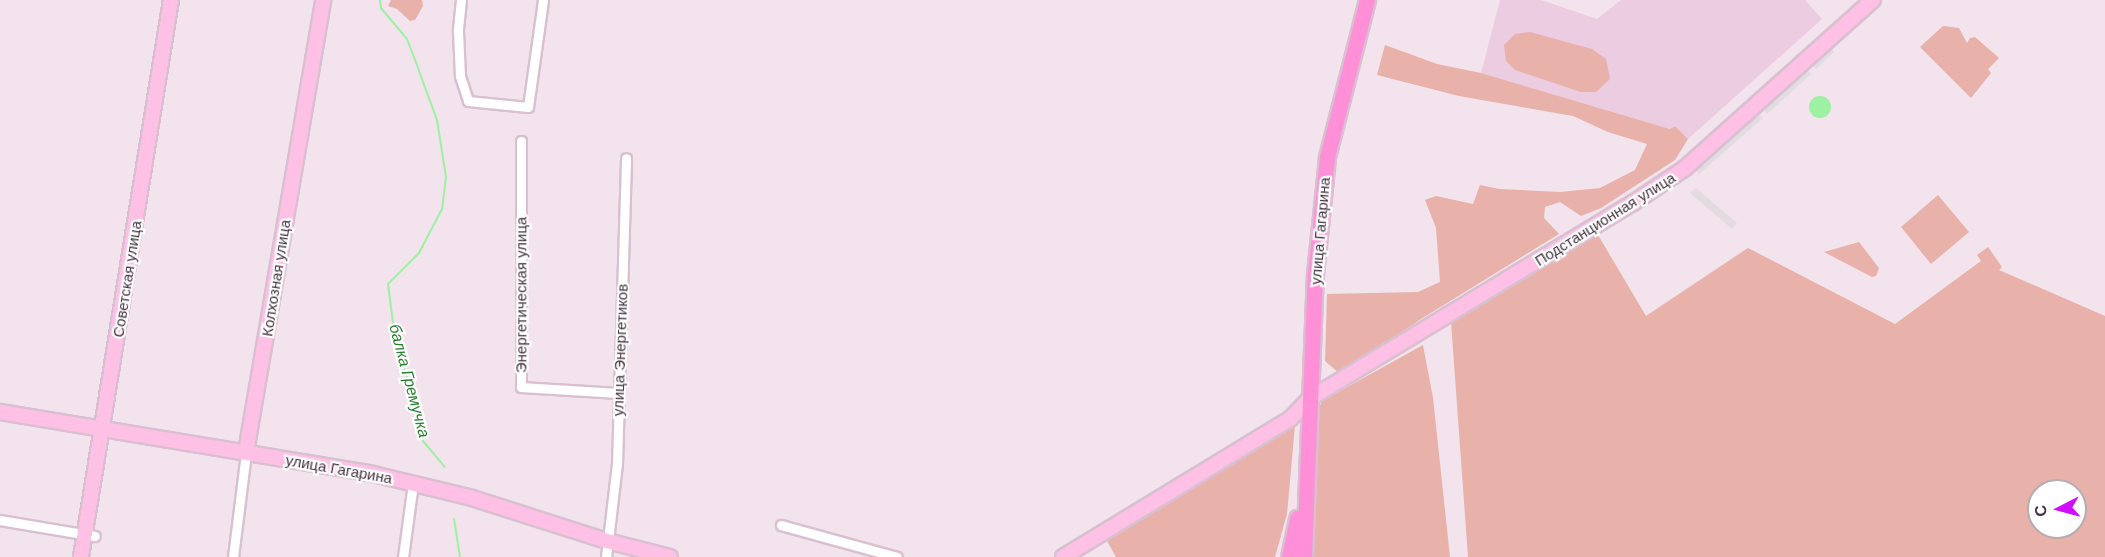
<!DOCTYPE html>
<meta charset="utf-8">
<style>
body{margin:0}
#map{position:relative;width:2105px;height:557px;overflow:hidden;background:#f2e3ed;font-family:Helvetica,sans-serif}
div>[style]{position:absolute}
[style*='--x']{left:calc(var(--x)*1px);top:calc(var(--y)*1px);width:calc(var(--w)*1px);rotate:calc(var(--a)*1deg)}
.education>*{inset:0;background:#eccce0}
.green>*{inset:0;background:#e8b1aa}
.parking>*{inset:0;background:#e2dce1}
.water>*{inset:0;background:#9df1a2}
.round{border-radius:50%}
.stream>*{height:2px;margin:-1px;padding:0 1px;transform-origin:1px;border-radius:1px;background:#9df1a2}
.roads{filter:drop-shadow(2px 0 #d9c0d1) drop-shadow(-2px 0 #d9c0d1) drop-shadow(0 2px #d9c0d1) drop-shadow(0 -2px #d9c0d1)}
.street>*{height:9px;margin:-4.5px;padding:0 4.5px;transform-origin:4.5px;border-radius:4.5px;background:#fff}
.secondary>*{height:14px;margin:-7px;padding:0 7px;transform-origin:7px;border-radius:7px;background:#ffc0e5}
.primary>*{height:15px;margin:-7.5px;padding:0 7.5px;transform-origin:7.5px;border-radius:7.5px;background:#ff8fd6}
span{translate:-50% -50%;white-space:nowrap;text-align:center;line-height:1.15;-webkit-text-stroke:4.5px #fff;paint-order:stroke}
.street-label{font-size:15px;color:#443340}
.water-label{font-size:16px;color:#23812a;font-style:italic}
.north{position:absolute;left:2027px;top:479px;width:60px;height:60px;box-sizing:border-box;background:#fff;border:2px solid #b4adb3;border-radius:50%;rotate:264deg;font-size:16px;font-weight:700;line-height:24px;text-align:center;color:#443340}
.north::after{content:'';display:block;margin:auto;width:21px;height:27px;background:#cf0dff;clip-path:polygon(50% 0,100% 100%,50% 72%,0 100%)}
</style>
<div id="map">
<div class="education">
<i style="clip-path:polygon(1500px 0,1541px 0,1597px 19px,1621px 0,1805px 0,1822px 19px,1688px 139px,1675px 126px,1670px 129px,1481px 73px)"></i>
</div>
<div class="green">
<i style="clip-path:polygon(391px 0,422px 0,423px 6px,415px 20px,410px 21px,397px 9px,388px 6px)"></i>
<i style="clip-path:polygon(1943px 26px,1959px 28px,1967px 43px,1970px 38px,1975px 37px,1999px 58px,1988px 69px,1991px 73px,1971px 98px,1920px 47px)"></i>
<i style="clip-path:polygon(1530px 32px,1592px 49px,1606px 59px,1610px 79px,1596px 92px,1581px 92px,1515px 70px,1506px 61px,1504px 45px,1515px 34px)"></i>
<i style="clip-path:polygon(1385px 45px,1437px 64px,1481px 73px,1670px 129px,1675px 126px,1688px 139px,1675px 160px,1601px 208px,1581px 216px,1560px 202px,1545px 207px,1544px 218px,1559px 234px,1421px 319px,1340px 374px,1325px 361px,1327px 294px,1418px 292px,1440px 282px,1436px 228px,1425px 200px,1436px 196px,1473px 204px,1480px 185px,1500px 189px,1560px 192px,1600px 188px,1635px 170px,1647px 144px,1608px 132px,1573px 116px,1459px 96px,1377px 75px)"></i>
<i style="clip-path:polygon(1938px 195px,1969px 232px,1931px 264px,1901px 227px)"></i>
<i style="clip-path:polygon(evenodd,1598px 235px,1646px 316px,1748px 248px,1895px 324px,1981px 261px,1977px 255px,1988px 247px,2002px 267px,1999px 270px,2105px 316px,2105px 557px,1468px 557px,1451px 322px,1598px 235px,2039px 491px,2075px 491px,2075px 527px,2039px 527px,2039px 491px)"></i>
<i style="clip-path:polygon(1859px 242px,1879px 268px,1876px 276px,1872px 277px,1824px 252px)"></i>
<i style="clip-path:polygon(1423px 345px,1433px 398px,1450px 557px,1313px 557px,1315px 417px,1322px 401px)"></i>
<i style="clip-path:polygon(1293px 421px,1295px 425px,1287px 514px,1275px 557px,1116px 557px,1107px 541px)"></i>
</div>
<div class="parking">
<i style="clip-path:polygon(1831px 48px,1834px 52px,1816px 69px,1812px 65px)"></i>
<i style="clip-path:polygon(1807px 69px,1811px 74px,1767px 114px,1763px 109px)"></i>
<i style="clip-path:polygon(1759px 114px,1763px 118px,1699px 174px,1695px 170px)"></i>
<i style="clip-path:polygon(1696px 188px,1737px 223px,1732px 229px,1690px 193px)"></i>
</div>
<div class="water">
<i class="round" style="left:1809px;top:96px;width:22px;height:22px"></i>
</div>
<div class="stream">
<i style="--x:380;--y:0;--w:8;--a:83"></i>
<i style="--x:381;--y:8;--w:40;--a:50"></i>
<i style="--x:407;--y:39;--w:34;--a:69"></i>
<i style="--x:419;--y:71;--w:52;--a:69.8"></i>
<i style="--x:437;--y:120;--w:58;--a:81"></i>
<i style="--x:446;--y:177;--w:32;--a:97"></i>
<i style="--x:442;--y:209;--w:50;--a:117.6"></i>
<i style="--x:419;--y:253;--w:44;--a:135"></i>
<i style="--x:388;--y:284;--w:55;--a:82.7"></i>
<i style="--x:395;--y:339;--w:52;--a:72.3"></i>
<i style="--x:411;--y:389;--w:53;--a:77"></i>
<i style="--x:423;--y:441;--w:34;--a:50"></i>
<i style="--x:454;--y:519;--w:38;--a:81"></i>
</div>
<div class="roads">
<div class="street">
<i style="--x:461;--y:0;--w:31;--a:96"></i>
<i style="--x:458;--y:31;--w:45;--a:87.5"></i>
<i style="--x:460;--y:76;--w:26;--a:72"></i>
<i style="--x:468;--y:101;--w:60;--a:5.7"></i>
<i style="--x:528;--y:107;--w:108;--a:-82"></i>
<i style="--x:521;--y:141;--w:246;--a:90"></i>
<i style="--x:521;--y:387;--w:97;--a:3.5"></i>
<i style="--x:0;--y:520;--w:96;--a:9.6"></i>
<i style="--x:781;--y:525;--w:120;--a:15.4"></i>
<i style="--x:233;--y:557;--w:106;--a:-82.9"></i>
<i style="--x:403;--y:557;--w:75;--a:-82.3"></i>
<i style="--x:606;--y:557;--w:94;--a:-83.3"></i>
<i style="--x:617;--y:464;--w:306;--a:-88.3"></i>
</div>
<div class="secondary">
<i style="--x:0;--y:412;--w:374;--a:9.4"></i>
<i style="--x:369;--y:473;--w:106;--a:13.6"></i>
<i style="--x:472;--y:498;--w:142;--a:17.7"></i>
<i style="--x:607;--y:541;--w:65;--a:14.3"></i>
<i style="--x:246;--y:452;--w:459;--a:-80.3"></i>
<i style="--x:81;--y:557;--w:564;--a:-80.82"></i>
<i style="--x:1063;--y:557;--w:266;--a:-31.3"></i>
<i style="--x:1290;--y:419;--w:28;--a:-46"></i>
<i style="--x:1309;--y:399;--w:379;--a:-31.2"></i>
<i style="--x:1633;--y:203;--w:63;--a:-33.9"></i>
<i style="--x:1685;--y:168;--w:252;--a:-41.8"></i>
</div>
<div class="primary">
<i style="--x:1289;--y:557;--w:40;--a:-78"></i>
<i style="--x:1304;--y:557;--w:283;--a:-87.8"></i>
<i style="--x:1315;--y:274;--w:118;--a:-84.1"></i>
<i style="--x:1327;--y:157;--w:162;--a:-75.7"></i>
</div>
</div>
<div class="street-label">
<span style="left:1605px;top:219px;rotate:-32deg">Подстанционная улица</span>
<span style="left:1320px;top:231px;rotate:-85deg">улица Гагарина</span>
<span style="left:276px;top:278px;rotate:-81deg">Колхозная улица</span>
<span style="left:127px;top:279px;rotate:-81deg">Советская улица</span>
<span style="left:521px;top:295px;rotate:-90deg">Энергетическая улица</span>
<span style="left:620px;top:350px;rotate:-88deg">улица Энергетиков</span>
<span style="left:339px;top:469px;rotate:10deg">улица Гагарина</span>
</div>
<div class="water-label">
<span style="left:409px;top:381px;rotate:75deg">балка Гремучка</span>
</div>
<div class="north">С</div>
</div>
